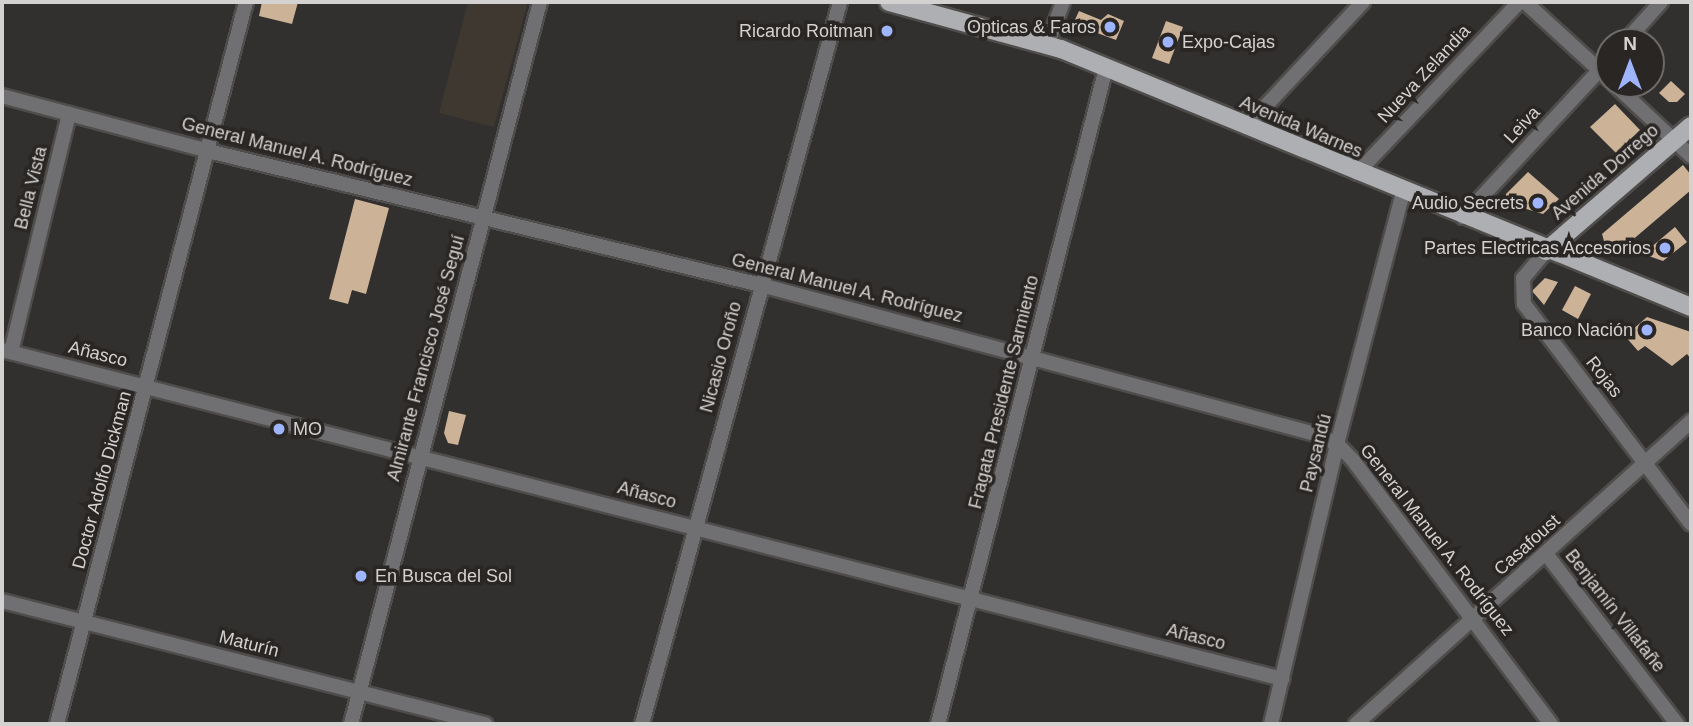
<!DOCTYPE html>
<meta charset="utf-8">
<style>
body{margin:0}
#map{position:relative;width:1693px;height:726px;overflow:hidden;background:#32302e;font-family:Arial,sans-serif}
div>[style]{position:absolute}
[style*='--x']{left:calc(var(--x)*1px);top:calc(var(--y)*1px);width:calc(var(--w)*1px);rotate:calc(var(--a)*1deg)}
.built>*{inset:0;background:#3e3831}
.building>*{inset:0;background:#ccb398}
.roads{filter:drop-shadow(2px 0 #4f4d4b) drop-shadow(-2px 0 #4f4d4b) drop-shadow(0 2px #4f4d4b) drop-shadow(0 -2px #4f4d4b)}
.minor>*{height:14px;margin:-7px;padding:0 7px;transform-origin:7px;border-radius:7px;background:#707072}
.major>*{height:18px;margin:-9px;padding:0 9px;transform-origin:9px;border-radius:9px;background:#aeafb2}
.dots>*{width:19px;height:19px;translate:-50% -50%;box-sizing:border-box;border:4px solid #292624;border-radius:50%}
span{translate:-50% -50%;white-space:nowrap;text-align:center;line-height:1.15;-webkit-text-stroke:7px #292624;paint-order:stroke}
.poi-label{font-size:18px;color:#d4d2d1}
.right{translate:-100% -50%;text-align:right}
.left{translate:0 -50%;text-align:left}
.street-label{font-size:18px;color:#d4d2d1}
.frame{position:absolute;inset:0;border:4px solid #d4d2d1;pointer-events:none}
.north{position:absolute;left:1595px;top:28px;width:70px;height:70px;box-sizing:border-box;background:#292624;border:2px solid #6d6b69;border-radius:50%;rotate:0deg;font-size:19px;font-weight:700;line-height:28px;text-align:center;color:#d4d2d1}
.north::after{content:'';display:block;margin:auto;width:24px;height:32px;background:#9eb4fd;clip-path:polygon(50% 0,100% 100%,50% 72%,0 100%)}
</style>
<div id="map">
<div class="built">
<i style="clip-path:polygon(468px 2px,528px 2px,494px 127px,439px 113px)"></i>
</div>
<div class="building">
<i style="clip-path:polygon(262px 2px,298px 2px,292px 24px,259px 16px)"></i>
<i style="clip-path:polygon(1079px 11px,1101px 20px,1108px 14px,1124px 21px,1116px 40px,1073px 24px)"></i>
<i style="clip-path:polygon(1166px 21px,1183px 27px,1169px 64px,1152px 58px)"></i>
<i style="clip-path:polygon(1671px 81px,1685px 94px,1677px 102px,1669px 102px,1659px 93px)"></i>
<i style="clip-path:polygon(1615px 104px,1640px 130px,1616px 153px,1590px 127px)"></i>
<i style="clip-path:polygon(1683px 165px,1691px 175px,1691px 190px,1623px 248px,1604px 241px,1602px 234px)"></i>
<i style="clip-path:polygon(1528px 172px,1559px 199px,1543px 214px,1506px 203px,1506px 194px)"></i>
<i style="clip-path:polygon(355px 199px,389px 208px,366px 294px,352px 290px,348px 304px,329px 299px)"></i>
<i style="clip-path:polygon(1675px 227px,1687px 242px,1663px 261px,1643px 254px)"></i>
<i style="clip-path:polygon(1545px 278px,1558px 282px,1544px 305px,1532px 291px)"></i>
<i style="clip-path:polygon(1575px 286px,1591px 294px,1578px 319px,1562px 310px)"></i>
<i style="clip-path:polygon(1647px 317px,1691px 332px,1691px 359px,1687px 354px,1672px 366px,1645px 346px,1638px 351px,1625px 336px)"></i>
<i style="clip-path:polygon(449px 411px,466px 415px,458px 445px,448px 443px,444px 433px)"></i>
</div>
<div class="roads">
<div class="minor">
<i style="--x:1525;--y:2;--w:114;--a:42.5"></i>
<i style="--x:1625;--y:42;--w:54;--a:-48"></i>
<i style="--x:1047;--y:45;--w:46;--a:-69.6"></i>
<i style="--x:1614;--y:84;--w:105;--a:43.1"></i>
<i style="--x:2;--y:96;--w:213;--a:14.9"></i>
<i style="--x:208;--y:151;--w:569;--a:13.62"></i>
<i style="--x:761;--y:285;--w:574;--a:15.05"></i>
<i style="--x:1315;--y:434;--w:24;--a:24"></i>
<i style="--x:1337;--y:444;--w:21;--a:45"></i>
<i style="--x:1352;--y:459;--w:331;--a:53.1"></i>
<i style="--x:1246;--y:127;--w:171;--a:-46.9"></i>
<i style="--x:1357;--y:173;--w:236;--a:-46.5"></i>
<i style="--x:1463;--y:217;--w:214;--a:-47.1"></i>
<i style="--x:1546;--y:251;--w:35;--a:130"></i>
<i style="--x:1523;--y:278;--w:26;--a:88"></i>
<i style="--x:1524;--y:304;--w:276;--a:52.8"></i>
<i style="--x:2;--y:350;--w:1322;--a:14.41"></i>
<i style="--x:11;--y:352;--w:245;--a:-76.3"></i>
<i style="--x:1547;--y:555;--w:213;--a:52.4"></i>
<i style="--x:2;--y:601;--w:499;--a:14.3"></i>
<i style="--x:57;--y:724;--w:746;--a:-75.33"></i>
<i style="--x:351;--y:724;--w:746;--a:-75.33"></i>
<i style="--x:642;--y:724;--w:749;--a:-74.66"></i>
<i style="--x:938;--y:724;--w:677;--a:-75.64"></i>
<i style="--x:1271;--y:724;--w:288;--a:-76.7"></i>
<i style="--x:1337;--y:444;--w:260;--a:-75.3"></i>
<i style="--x:1356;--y:724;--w:452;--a:-42.1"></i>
</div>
<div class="major">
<i style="--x:889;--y:2;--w:178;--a:15.3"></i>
<i style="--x:1061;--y:49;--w:681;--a:22.27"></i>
<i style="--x:1546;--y:251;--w:191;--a:-40.8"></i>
</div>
</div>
<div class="dots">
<i style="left:1110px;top:27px;background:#9eb4fd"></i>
<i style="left:887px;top:31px;background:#9eb4fd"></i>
<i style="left:1168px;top:42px;background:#9eb4fd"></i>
<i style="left:1538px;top:203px;background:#9eb4fd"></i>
<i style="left:1665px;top:248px;background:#9eb4fd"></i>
<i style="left:1647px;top:330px;background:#9eb4fd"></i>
<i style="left:279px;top:429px;background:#9eb4fd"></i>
<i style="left:361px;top:576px;background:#9eb4fd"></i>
</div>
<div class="poi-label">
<span class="right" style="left:1096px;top:27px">Opticas &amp; Faros</span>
<span class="right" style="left:873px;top:31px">Ricardo Roitman</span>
<span class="left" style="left:1182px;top:42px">Expo-Cajas</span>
<span class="right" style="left:1524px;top:203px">Audio Secrets</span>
<span class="right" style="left:1651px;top:248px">Partes Electricas Accesorios</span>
<span class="right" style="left:1633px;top:330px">Banco Nación</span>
<span class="left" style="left:293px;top:429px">MO</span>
<span class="left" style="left:375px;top:576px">En Busca del Sol</span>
</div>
<div class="street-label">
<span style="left:1424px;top:74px;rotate:-47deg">Nueva Zelandia</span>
<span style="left:1522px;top:125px;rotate:-47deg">Leiva</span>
<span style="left:1301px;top:127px;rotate:23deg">Avenida Warnes</span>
<span style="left:297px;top:152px;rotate:14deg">General Manuel A. Rodríguez</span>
<span style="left:1605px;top:172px;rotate:-41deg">Avenida Dorrego</span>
<span style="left:31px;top:188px;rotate:-76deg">Bella Vista</span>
<span style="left:847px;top:288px;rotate:14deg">General Manuel A. Rodríguez</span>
<span style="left:98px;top:354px;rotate:14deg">Añasco</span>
<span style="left:721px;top:357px;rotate:-75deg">Nicasio Oroño</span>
<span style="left:426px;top:358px;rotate:-75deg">Almirante Francisco José Seguí</span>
<span style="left:1604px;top:377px;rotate:52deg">Rojas</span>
<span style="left:1004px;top:392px;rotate:-76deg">Fragata Presidente Sarmiento</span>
<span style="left:1316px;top:453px;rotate:-76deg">Paysandú</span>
<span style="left:102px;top:480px;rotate:-75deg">Doctor Adolfo Dickman</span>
<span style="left:647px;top:495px;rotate:15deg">Añasco</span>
<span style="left:1437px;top:540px;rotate:52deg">General Manuel A. Rodríguez</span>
<span style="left:1527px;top:545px;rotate:-42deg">Casafoust</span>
<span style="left:1615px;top:611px;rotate:52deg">Benjamín Villafañe</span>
<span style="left:1196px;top:637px;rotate:14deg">Añasco</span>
<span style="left:249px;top:644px;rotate:14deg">Maturín</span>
</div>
<div class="frame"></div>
<div class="north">N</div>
</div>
